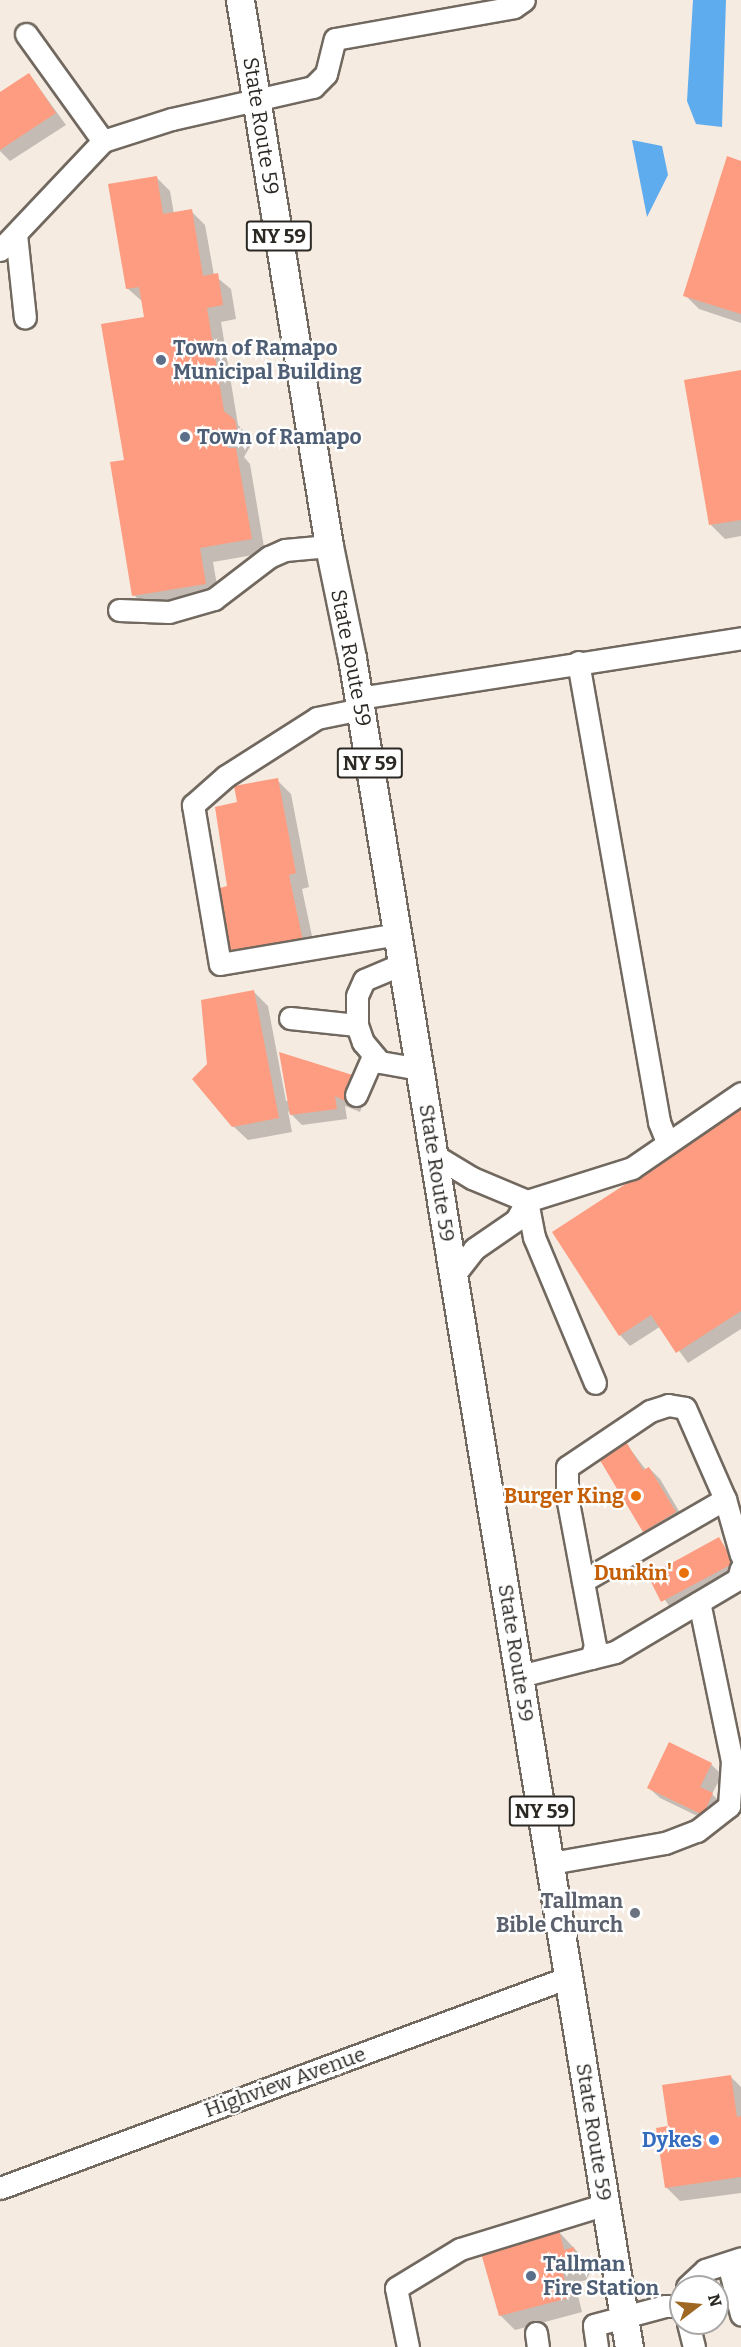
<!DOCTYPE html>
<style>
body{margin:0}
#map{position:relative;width:741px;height:2347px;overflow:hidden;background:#f5ebe1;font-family:Bitter,serif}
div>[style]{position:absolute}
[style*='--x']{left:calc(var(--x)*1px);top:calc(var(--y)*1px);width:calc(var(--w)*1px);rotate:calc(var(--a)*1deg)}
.water>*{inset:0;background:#5eabed}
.shadow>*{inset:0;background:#0003}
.building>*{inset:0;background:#fd9c80}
.roads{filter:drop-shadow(2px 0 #71685f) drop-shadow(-2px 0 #71685f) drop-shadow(0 2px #71685f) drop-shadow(0 -2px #71685f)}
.minor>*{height:21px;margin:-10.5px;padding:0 10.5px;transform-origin:10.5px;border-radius:10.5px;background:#fff}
.major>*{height:27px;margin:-13.5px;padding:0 13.5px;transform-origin:13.5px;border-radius:13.5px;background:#fff}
.dots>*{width:16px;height:16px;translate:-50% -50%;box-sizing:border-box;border:3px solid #fff;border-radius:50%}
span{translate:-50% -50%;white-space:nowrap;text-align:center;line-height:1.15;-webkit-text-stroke:4.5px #fff;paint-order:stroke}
.shield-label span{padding:2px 4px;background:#fff;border:2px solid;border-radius:4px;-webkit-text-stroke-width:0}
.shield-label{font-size:20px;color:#2c2925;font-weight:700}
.street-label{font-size:21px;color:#2c2925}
.service-label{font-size:21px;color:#4e5e75;font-weight:700}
.left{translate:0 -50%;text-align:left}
.food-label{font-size:21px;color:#c56008;font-weight:700}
.right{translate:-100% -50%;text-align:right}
.worship-label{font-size:21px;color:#5b616d;font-weight:700}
.shop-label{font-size:21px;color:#366cbe;font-weight:700}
.north{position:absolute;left:669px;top:2275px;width:60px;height:60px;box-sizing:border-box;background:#fff;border:2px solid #aba9a8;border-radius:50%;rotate:74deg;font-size:16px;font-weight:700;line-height:24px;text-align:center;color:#2c2925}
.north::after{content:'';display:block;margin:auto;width:21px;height:27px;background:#9e6822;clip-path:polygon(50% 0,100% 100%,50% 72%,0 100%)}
</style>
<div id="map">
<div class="water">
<i style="clip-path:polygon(693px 0,726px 0,722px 127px,696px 124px,687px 101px)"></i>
<i style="clip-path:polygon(632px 140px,662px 146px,668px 175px,647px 217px)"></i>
</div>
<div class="shadow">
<i style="clip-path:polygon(29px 74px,66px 125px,10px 161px,0 151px,0 94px)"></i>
<i style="clip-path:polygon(741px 162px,741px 323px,699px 309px,685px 295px)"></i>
<i style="clip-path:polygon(156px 177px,170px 191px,174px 214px,191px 211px,205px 225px,214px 275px,231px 289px,236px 319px,221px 322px,238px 425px,249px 436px,251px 445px,244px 457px,250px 464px,265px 553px,213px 562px,219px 597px,148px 609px,134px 595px,126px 461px,146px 318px,143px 302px,127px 288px)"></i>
<i style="clip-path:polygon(741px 371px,741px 536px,725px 539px,711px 525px)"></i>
<i style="clip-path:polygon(277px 780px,291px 794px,309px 887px,302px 889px,316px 955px,228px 887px,239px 803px)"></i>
<i style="clip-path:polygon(254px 992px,268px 1006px,286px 1101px,369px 1089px,360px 1112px,345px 1106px,347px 1119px,302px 1125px,288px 1111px,292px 1132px,248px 1140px,233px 1126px,209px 1064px)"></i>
<i style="clip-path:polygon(741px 1111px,741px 1329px,688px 1363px,661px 1326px,630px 1346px,620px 1335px)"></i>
<i style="clip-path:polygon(625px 1442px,646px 1470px,649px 1468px,660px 1479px,686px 1523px,655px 1541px,644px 1531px)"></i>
<i style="clip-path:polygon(719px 1539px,741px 1570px,673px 1612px,650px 1577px)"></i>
<i style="clip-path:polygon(711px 1764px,722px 1775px,712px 1794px,723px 1805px,714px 1824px,660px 1798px,649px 1788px)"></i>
<i style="clip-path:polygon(731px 2077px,741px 2087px,741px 2193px,680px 2201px,666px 2187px,670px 2127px)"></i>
<i style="clip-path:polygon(559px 2232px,588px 2263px,590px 2273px,586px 2280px,575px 2283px,582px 2312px,515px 2330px,500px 2315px)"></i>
</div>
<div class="building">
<i style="clip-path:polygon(29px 73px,56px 113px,0 150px,0 92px)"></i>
<i style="clip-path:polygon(727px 156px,741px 161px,741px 314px,683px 296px)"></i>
<i style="clip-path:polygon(157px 176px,163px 214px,192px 209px,203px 276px,218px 273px,223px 305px,207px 308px,224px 411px,235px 420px,237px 430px,227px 448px,236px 448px,252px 539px,200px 548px,206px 584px,132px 596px,110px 462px,124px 460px,101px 324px,144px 317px,139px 287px,126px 289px,108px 184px)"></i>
<i style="clip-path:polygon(741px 370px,741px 520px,709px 525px,684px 380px)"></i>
<i style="clip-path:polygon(278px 778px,296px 873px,289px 875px,303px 941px,230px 955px,220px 888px,227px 886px,215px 807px,237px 802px,234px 786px)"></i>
<i style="clip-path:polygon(254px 990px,279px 1118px,232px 1127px,192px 1079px,207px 1064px,201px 1000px)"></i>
<i style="clip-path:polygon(279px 1052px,359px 1077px,349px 1103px,335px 1096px,337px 1109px,290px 1115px)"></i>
<i style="clip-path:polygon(741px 1109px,741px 1311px,676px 1353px,651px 1315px,619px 1336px,552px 1232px)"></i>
<i style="clip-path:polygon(625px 1440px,643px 1470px,649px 1467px,676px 1512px,643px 1532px,598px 1457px)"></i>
<i style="clip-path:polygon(719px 1537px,734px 1563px,661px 1602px,648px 1576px)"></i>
<i style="clip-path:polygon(669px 1742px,712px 1763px,700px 1787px,713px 1793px,703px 1815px,647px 1788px)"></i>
<i style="clip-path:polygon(731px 2075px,737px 2117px,741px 2116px,741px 2177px,665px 2188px,656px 2128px,668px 2126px,662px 2085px)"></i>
<i style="clip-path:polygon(559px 2230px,564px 2250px,574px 2247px,576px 2258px,572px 2266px,562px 2269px,569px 2298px,499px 2316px,481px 2253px)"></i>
</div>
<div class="roads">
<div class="minor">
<i style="--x:26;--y:34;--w:132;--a:54.3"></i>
<i style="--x:16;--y:234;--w:84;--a:83.9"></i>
<i style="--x:0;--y:250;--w:150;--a:-46.6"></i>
<i style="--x:103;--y:141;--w:72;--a:-17.7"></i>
<i style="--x:172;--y:119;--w:145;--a:-12.8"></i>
<i style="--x:313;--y:87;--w:18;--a:-45"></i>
<i style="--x:326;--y:74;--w:36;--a:-76"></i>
<i style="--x:335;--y:39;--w:182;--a:-10.1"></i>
<i style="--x:514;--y:7;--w:12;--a:-35"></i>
<i style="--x:119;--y:610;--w:50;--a:2.3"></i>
<i style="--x:169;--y:612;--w:47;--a:-16.1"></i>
<i style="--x:214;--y:599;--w:69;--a:-37.4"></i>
<i style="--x:269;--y:557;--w:17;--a:-24"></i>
<i style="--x:285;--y:550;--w:44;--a:-5.2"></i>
<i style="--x:578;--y:662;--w:467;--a:80"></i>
<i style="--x:659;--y:1122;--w:22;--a:68"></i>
<i style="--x:359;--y:698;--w:387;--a:-8.9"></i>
<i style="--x:361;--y:709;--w:45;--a:168.4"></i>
<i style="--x:317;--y:718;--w:108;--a:147.5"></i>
<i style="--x:226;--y:776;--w:44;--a:138.7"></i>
<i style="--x:193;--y:805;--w:161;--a:80.4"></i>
<i style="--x:220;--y:964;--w:181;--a:-9.6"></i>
<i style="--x:402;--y:964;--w:41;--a:157.2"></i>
<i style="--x:364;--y:980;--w:17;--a:114"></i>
<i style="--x:357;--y:996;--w:29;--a:90"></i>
<i style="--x:357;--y:1025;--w:18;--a:71"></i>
<i style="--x:363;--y:1042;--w:26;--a:50"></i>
<i style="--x:380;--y:1062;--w:41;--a:9.9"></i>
<i style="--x:290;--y:1018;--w:67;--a:6"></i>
<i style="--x:356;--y:1095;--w:43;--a:-66.4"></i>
<i style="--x:434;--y:1155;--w:44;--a:31.2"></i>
<i style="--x:472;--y:1178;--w:60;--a:22.7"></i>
<i style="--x:527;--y:1201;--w:110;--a:-17.4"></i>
<i style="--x:632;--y:1168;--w:132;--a:-34.5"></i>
<i style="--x:527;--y:1201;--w:37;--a:79"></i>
<i style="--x:534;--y:1237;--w:158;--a:67.3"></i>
<i style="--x:454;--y:1275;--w:33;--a:-52"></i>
<i style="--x:474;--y:1249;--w:51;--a:-34.6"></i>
<i style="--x:516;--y:1220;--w:22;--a:-60"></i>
<i style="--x:583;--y:1581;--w:164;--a:-30"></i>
<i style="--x:591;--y:1658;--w:25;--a:-14"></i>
<i style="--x:615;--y:1652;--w:143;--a:-30.7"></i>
<i style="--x:738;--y:1579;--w:11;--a:-75"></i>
<i style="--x:520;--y:1676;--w:73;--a:-14.2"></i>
<i style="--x:591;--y:1658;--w:13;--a:-72"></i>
<i style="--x:595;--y:1646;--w:152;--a:-100.6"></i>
<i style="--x:567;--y:1497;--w:30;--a:-90"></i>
<i style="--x:567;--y:1467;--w:100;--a:-34"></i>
<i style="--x:650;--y:1411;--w:19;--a:-18"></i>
<i style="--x:668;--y:1405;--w:17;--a:10"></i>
<i style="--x:685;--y:1408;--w:99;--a:66.3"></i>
<i style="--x:725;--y:1499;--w:58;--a:74.1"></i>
<i style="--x:551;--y:1863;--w:116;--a:-10"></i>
<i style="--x:665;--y:1843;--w:34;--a:-21"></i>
<i style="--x:697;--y:1831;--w:41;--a:-38"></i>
<i style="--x:729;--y:1806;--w:45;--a:-86.2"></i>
<i style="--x:732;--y:1761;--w:162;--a:-101.7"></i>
<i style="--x:0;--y:2188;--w:607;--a:-20.35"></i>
<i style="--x:728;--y:2263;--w:53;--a:75.7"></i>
<i style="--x:687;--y:2287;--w:25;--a:-43"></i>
<i style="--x:705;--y:2270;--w:38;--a:-18"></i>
<i style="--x:688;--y:2323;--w:25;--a:76"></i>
<i style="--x:536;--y:2333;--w:14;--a:82"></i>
<i style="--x:408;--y:2347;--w:60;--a:-101.5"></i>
<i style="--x:396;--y:2288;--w:75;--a:-31.4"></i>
<i style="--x:460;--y:2249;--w:153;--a:-17.1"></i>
<i style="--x:597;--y:2347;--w:22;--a:-98"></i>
<i style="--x:594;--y:2325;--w:73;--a:-15"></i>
<i style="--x:665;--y:2306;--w:16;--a:0"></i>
</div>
<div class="major">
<i style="--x:240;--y:0;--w:553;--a:80.74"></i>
<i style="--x:329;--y:546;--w:114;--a:78.4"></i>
<i style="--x:352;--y:658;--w:1712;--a:80.69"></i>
</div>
</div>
<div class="dots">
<i style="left:161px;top:360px;background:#5c6f8a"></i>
<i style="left:185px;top:437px;background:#5c6f8a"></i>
<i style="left:636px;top:1496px;background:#e8710a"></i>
<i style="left:684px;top:1573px;background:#e8710a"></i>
<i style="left:635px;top:1913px;background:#6b7280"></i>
<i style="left:714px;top:2140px;background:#3f7fe0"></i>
<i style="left:531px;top:2276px;background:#5c6f8a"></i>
</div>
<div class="shield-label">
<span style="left:279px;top:236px">NY 59</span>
<span style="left:370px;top:763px">NY 59</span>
<span style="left:542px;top:1811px">NY 59</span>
</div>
<div class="street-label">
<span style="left:261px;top:126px;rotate:81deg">State Route 59</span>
<span style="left:351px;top:658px;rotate:79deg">State Route 59</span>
<span style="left:437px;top:1173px;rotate:81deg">State Route 59</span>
<span style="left:516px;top:1653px;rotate:81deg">State Route 59</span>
<span style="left:285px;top:2082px;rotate:-20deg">Highview Avenue</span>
<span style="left:594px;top:2132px;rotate:81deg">State Route 59</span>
</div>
<div class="service-label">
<span class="left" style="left:173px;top:360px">Town of Ramapo<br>Municipal Building</span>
<span class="left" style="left:197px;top:437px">Town of Ramapo</span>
<span class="left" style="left:543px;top:2276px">Tallman<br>Fire Station</span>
</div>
<div class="food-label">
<span class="right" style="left:624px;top:1496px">Burger King</span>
<span class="right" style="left:672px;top:1573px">Dunkin'</span>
</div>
<div class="worship-label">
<span class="right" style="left:623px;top:1913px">Tallman<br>Bible Church</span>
</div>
<div class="shop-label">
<span class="right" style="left:702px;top:2140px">Dykes</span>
</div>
<div class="north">N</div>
</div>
